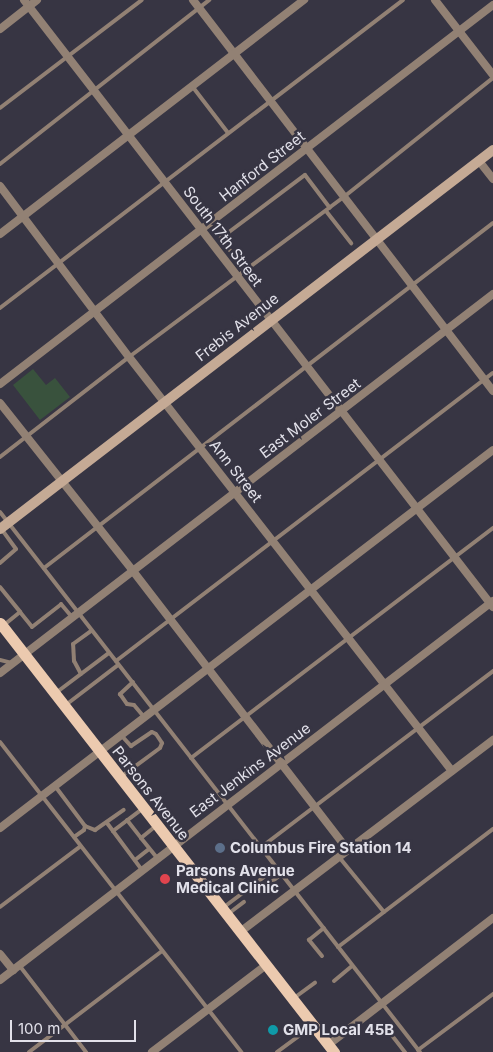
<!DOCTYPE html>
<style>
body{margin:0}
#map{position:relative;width:493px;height:1052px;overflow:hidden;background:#373543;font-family:Inter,sans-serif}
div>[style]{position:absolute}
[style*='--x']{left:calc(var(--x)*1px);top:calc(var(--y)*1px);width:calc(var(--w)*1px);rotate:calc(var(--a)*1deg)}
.green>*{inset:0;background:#39523d}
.service>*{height:4px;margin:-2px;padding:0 2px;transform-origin:2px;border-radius:2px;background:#928174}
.minor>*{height:8px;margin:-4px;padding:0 4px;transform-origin:4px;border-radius:4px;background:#928174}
.secondary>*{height:10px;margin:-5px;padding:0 5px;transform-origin:5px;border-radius:5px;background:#c5aa95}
.primary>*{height:11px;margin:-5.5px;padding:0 5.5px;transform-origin:5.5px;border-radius:5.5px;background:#eccaaf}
.dots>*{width:14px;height:14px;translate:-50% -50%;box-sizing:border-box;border:2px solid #373543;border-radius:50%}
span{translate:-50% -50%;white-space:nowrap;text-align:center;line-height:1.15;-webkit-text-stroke:5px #373543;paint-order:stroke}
.street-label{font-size:15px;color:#e2e1ea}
.poi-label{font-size:15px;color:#e2e1ea;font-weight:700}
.left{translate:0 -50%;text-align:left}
.scale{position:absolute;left:10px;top:1020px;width:126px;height:22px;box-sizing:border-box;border:2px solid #e2e1ea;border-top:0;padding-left:6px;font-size:15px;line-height:18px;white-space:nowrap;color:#e2e1ea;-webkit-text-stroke:4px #373543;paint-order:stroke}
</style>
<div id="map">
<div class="green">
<i style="clip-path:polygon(33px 369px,46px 385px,55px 378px,70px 397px,40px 420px,13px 385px)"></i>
</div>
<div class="service">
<i style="--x:192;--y:86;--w:59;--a:52.5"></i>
<i style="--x:0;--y:108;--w:178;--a:-37.3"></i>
<i style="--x:0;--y:164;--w:266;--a:-38.1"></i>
<i style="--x:326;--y:211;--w:41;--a:52"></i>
<i style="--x:245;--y:271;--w:41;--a:-126"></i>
<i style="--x:221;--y:238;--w:105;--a:-36.9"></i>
<i style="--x:305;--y:175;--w:41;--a:52.9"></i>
<i style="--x:0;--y:308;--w:507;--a:-37.39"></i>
<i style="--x:0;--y:457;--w:163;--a:-37.8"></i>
<i style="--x:129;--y:357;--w:269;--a:-36.7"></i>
<i style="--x:345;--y:196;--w:189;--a:-38.6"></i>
<i style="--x:0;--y:512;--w:684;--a:52.13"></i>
<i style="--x:0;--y:563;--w:21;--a:-41"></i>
<i style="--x:16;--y:549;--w:24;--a:-126"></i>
<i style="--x:44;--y:568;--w:566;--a:-37.54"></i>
<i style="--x:0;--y:587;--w:32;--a:51"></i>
<i style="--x:20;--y:612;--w:21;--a:141"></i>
<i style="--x:20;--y:612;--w:19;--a:51"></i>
<i style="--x:32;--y:627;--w:37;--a:-38"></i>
<i style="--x:61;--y:604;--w:17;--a:50"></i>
<i style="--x:0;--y:660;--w:12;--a:14"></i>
<i style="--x:116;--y:661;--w:474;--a:-37.4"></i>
<i style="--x:81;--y:674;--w:15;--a:-118"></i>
<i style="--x:74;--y:661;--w:17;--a:-93"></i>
<i style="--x:73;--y:644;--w:22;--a:-36"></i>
<i style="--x:133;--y:682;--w:18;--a:137"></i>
<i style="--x:120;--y:694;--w:12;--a:55"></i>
<i style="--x:127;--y:704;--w:7;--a:8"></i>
<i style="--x:134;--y:705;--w:16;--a:50"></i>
<i style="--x:57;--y:692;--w:65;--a:-36.9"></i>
<i style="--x:67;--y:704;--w:64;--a:-37.4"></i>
<i style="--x:121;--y:735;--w:15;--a:48"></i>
<i style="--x:131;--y:746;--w:25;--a:-34"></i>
<i style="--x:152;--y:732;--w:4;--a:27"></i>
<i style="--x:156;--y:734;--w:11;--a:56"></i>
<i style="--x:162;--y:743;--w:5;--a:112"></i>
<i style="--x:160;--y:748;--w:47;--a:143.6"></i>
<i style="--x:0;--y:742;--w:393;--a:52.1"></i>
<i style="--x:191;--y:758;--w:380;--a:-37.3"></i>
<i style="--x:55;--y:786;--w:50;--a:53.1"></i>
<i style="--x:85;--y:826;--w:4;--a:104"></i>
<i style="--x:84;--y:830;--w:12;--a:145"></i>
<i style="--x:127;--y:820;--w:23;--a:52"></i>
<i style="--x:141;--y:838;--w:21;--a:-39"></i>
<i style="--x:107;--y:823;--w:10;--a:53"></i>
<i style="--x:113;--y:831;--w:38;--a:-37"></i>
<i style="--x:85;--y:826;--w:11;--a:22"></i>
<i style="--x:95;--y:830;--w:35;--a:-35"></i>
<i style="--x:113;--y:831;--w:49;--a:53.4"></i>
<i style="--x:141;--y:838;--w:26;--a:51"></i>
<i style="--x:260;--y:848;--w:293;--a:-37.2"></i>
<i style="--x:339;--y:857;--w:71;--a:50.7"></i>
<i style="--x:135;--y:860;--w:18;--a:-38"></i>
<i style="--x:258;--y:892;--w:30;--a:-37"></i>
<i style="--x:0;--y:907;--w:101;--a:-37"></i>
<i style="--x:224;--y:907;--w:65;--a:-36.9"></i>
<i style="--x:228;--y:914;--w:20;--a:-37"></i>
<i style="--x:338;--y:947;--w:195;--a:-37.3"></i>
<i style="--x:322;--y:956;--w:21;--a:-129"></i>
<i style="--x:309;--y:940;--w:19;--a:-39"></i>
<i style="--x:19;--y:965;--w:110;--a:52.4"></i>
<i style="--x:334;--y:981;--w:23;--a:-40"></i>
<i style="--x:294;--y:998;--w:26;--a:-36"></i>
<i style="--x:383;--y:1024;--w:36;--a:52"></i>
<i style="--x:418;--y:1050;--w:94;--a:-36.7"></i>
<i style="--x:29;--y:1052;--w:167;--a:-37.2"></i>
<i style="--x:277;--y:1052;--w:42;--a:-36.3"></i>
</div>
<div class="minor">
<i style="--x:24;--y:0;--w:767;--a:52.31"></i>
<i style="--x:193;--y:0;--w:493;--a:52.5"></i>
<i style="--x:435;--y:0;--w:95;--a:52.3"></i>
<i style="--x:0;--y:29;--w:47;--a:-38.1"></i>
<i style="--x:479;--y:161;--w:23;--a:52"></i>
<i style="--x:0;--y:186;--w:214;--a:53"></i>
<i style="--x:129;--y:357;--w:525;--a:52.04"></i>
<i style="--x:0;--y:234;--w:384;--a:-37.6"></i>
<i style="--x:0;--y:384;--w:622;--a:-37.55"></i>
<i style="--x:0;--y:403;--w:214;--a:51.6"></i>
<i style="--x:133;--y:571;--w:352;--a:52.4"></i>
<i style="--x:0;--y:673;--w:622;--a:-37.55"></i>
<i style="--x:0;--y:828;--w:621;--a:-37.48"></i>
<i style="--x:240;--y:932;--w:318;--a:-37.2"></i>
<i style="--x:0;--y:954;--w:21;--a:51"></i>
<i style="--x:0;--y:980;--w:622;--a:-37.55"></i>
<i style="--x:328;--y:1045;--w:208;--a:-37.6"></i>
<i style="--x:152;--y:1052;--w:143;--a:-37.3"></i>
</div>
<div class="secondary">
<i style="--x:0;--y:529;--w:622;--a:-37.55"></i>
</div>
<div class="primary">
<i style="--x:0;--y:623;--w:544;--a:52.1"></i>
</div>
<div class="dots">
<i style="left:220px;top:848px;background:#5c6f8a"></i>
<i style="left:165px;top:879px;background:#e0444e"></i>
<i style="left:273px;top:1030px;background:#0f9aa8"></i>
</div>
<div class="street-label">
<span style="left:262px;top:166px;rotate:-38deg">Hanford Street</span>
<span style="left:223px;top:236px;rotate:53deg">South 17th Street</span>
<span style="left:237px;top:327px;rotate:-38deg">Frebis Avenue</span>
<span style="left:310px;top:418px;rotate:-37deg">East Moler Street</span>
<span style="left:236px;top:471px;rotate:52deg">Ann Street</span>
<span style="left:250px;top:770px;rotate:-37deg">East Jenkins Avenue</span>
<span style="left:151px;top:793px;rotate:52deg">Parsons Avenue</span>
</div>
<div class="poi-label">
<span class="left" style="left:230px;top:848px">Columbus Fire Station 14</span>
<span class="left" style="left:176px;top:879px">Parsons Avenue<br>Medical Clinic</span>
<span class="left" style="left:283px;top:1030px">GMP Local 45B</span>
</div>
<div class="scale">100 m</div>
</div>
